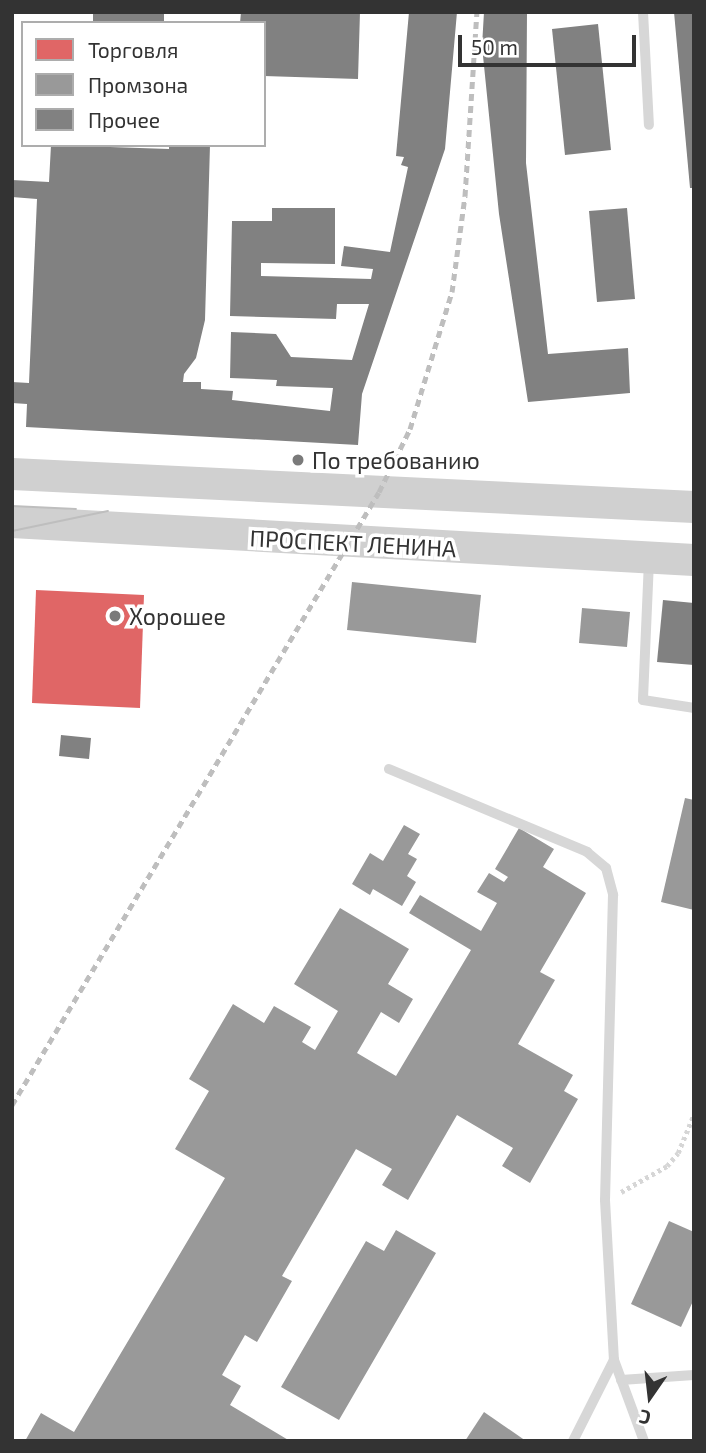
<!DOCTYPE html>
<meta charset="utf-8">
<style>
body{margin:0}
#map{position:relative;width:706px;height:1453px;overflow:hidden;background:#fff;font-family:"Exo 2",sans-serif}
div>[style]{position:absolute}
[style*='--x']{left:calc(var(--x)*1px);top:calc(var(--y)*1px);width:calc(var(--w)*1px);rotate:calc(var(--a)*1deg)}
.shops>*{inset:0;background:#e06666}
.industry>*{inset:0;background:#999}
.building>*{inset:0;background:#818181}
.path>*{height:4.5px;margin-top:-2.25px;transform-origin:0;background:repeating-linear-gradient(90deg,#d6d6d6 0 3.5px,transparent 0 7px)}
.lane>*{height:10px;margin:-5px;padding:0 5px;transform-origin:5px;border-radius:5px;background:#d7d7d7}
.secondary>*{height:32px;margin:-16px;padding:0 16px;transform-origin:16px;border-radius:16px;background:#d0d0d0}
.tram>*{height:2px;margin:-1px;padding:0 1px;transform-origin:1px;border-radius:1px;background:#bebebe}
.rail>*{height:5px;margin-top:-2.5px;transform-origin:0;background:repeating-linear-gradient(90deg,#bebebe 0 7px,transparent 0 12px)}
.dots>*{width:19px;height:19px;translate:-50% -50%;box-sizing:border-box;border:4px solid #fff;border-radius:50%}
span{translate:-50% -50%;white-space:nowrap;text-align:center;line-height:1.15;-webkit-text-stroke:7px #fff;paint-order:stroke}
.poi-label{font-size:23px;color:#333}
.left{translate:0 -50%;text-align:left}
.street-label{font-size:23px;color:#333}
.frame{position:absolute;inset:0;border:14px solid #333;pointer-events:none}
.legend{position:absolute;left:21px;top:21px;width:245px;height:126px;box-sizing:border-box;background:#fff;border:2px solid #adadad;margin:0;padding:9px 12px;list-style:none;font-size:21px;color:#333}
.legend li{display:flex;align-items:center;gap:14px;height:35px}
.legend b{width:35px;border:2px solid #adadad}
.north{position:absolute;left:615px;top:1362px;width:70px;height:70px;-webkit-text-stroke:5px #fff;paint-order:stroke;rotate:194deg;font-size:19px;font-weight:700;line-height:28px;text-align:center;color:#333}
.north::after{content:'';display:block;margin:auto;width:24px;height:32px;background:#333;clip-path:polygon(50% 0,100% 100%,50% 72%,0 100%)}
.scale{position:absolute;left:458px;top:35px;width:178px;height:32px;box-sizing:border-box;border:4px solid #333;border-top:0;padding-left:9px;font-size:21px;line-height:24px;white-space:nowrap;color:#333;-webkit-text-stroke:5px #fff;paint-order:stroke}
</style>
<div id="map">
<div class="shops">
<i style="clip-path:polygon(36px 590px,144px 595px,140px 708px,32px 703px)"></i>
</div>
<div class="industry">
<i style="clip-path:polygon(352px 582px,481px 595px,476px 643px,347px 630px)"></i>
<i style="clip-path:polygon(582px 608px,630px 612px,627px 647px,579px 643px)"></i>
<i style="clip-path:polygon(685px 798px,694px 800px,694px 910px,661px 902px)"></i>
<i style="clip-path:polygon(404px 825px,420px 834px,408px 854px,417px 859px,407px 876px,416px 882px,402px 906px,373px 889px,370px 895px,352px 884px,370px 853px,383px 861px)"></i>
<i style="clip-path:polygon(519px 828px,554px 849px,543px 867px,586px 893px,540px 972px,555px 980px,518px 1044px,573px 1075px,564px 1091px,578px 1099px,530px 1183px,502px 1166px,513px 1148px,457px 1115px,408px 1200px,382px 1185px,392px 1169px,356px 1149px,282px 1276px,292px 1281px,257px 1342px,245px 1335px,222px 1375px,241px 1386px,230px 1405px,290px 1441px,25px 1441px,41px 1413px,74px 1432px,225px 1178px,175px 1149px,209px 1091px,189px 1079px,233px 1004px,264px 1023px,274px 1006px,311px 1027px,302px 1042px,315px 1050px,338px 1011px,294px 984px,340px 908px,409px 949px,388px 984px,413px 999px,399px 1023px,381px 1012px,357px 1053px,396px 1076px,471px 950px,409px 913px,420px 895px,481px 931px,497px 903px,477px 892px,489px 873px,504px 882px,508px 877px,495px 869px)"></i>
<i style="clip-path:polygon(669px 1221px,694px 1232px,694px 1299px,681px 1327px,631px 1304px)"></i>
<i style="clip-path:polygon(396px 1230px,436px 1253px,339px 1420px,281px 1387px,366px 1241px,384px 1251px)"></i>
<i style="clip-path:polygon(484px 1412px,526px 1441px,465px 1441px)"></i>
</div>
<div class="building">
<i style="clip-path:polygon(93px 12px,164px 12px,164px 21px,93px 23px)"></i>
<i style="clip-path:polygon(241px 12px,360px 12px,358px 79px,264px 76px,264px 23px,240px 23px)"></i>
<i style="clip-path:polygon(409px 12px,457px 12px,445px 149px,362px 394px,358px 445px,26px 427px,27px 404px,12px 403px,12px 382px,29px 383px,37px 199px,12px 197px,12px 180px,49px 182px,51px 145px,169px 149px,169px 145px,210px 145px,205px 320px,196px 358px,184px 374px,183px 382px,201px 382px,201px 389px,233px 391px,232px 400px,330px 411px,333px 388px,276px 386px,277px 380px,230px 378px,231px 332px,276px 334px,291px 357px,352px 360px,369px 304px,337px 304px,336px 319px,230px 316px,232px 221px,272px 221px,272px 208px,335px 208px,335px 264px,261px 263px,261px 276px,371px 279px,373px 269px,341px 266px,344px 246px,390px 252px,408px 167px,401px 165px,404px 157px,396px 156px)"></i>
<i style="clip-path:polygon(484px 12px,527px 12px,526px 163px,548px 354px,628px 348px,630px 393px,528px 402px,499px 214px,482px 46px)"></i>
<i style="clip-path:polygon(674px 12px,694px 12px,694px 188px,690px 188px)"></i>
<i style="clip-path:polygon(598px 24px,611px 150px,565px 155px,552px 29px)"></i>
<i style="clip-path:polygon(627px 208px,635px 299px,597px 302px,589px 211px)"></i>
<i style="clip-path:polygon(663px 600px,694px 603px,694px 665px,657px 662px)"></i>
<i style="clip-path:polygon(61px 735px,91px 738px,89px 759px,59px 756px)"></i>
</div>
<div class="path">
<i style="--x:621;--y:1192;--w:53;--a:-29.5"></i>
<i style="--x:667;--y:1166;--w:17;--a:-50"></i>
<i style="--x:678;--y:1153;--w:42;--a:-67.7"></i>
</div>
<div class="lane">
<i style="--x:643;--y:12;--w:113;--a:87"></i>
<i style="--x:649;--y:561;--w:139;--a:92.5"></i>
<i style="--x:643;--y:700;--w:52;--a:8.9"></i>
<i style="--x:389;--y:769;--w:215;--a:22.7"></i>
<i style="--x:587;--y:852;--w:25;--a:40"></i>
<i style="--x:606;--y:868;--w:28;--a:75"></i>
<i style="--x:613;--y:895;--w:305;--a:91.5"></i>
<i style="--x:605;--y:1200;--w:160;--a:86.8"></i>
<i style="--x:614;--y:1360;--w:86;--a:69.7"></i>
<i style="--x:621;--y:1380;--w:73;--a:-3.9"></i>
<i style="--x:573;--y:1441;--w:91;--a:-63.2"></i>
</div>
<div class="secondary">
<i style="--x:12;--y:474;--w:683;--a:2.77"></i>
<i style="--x:12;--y:522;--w:683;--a:3.19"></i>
</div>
<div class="tram">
<i style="--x:12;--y:506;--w:64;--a:2.7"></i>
<i style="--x:12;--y:531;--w:98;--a:-11.8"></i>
</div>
<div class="rail">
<i style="--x:12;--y:1105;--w:714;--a:-59.09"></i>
<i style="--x:379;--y:492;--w:70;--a:-63.8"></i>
<i style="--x:410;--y:429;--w:143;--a:-73"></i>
<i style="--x:452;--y:292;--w:97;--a:-82.3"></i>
<i style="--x:465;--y:196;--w:184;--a:-86.3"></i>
</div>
<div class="dots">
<i style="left:298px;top:460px;background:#7a7a7a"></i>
<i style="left:115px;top:616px;background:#7a7a7a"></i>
</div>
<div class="poi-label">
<span class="left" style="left:312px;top:460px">По требованию</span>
<span class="left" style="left:129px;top:616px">Хорошее</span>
</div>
<div class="street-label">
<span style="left:353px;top:543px;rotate:3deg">ПРОСПЕКТ ЛЕНИНА</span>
</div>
<div class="frame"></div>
<ul class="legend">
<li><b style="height:19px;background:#e06666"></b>Торговля</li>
<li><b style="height:19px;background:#999"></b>Промзона</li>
<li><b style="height:19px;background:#818181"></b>Прочее</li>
</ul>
<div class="north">С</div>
<div class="scale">50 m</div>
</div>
